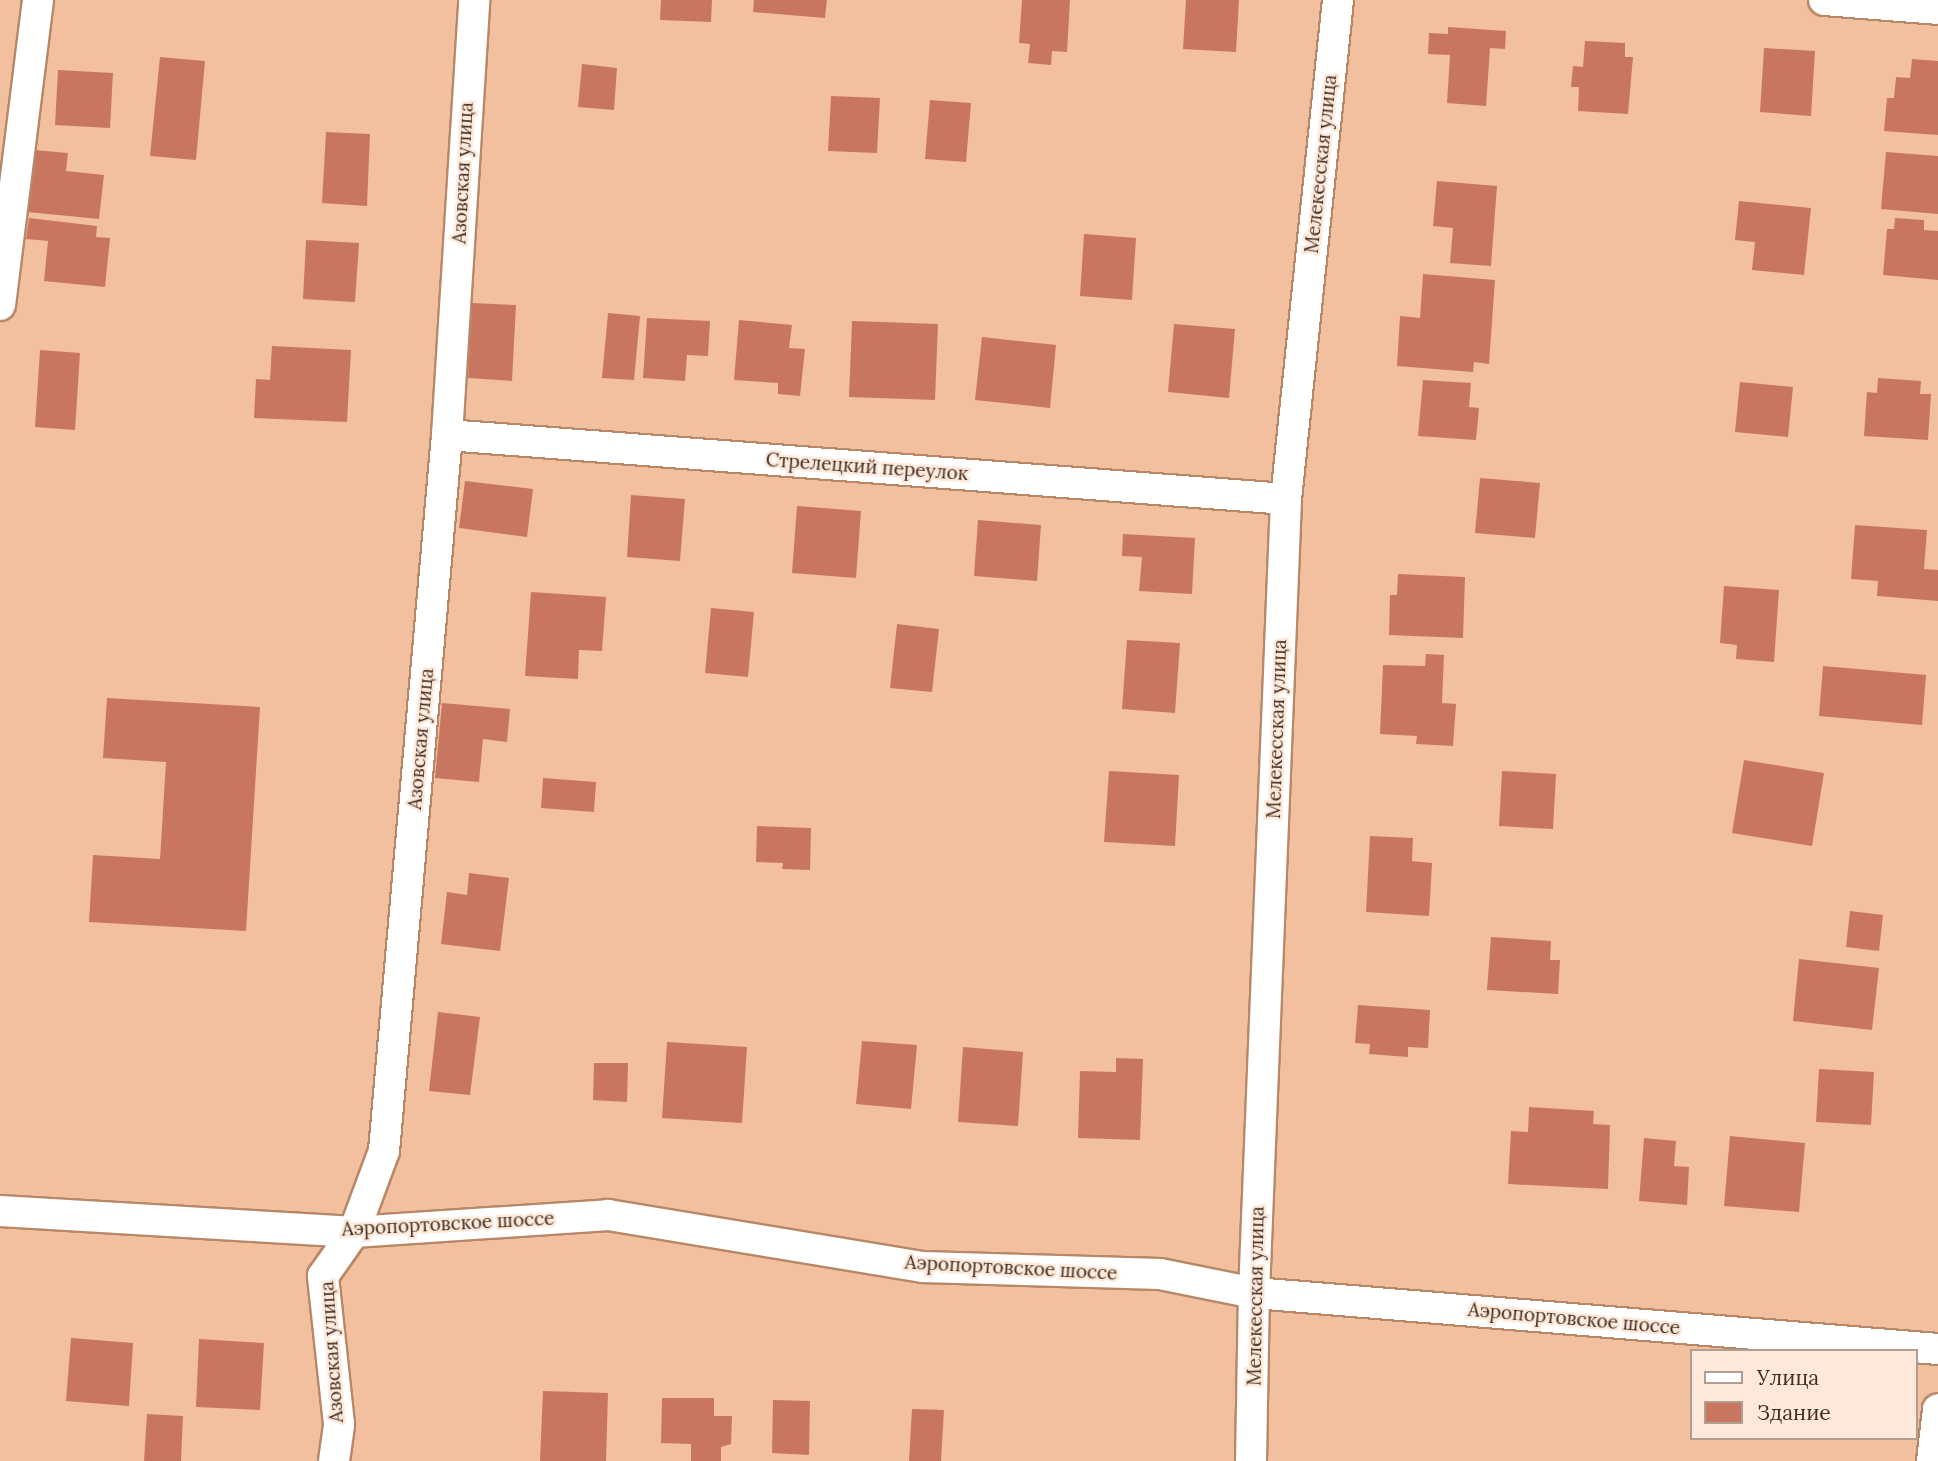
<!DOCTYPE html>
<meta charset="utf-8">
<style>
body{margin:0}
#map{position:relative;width:1938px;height:1461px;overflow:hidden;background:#f2c09f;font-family:Lora,serif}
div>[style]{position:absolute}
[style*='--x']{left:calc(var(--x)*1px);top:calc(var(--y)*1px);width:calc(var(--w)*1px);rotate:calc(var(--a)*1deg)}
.building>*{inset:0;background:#c97661}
.roads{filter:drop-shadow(2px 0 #b78868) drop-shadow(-2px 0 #b78868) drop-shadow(0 2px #b78868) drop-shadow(0 -2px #b78868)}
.street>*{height:30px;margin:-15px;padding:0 15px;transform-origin:15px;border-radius:15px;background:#fff}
span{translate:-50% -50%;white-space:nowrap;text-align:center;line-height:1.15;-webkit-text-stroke:5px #fde8da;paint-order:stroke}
.street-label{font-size:19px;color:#412e21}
.legend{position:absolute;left:1690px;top:1349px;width:228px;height:91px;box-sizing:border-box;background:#fde8da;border:2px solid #b29e90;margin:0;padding:9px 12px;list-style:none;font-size:21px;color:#412e21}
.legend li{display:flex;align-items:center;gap:14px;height:35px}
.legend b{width:35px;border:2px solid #b29e90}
</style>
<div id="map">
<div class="building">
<i style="clip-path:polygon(661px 0,712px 0,711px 22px,660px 20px)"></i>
<i style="clip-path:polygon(754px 0,827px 0,825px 18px,753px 12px)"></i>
<i style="clip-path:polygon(1022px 0,1070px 0,1067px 52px,1052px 51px,1051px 65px,1028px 63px,1030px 44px,1019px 43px)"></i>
<i style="clip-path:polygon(1186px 0,1239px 0,1236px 52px,1183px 49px)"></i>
<i style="clip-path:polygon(1448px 27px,1506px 31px,1505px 49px,1490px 48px,1486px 106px,1447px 103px,1450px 55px,1428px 54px,1429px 33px,1448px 34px)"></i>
<i style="clip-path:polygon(1585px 41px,1625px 43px,1625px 57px,1633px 57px,1628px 114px,1578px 111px,1579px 87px,1571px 87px,1573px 66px,1583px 67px)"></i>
<i style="clip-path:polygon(1764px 48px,1815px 51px,1811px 116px,1760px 112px)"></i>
<i style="clip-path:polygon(160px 57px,205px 61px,196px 160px,150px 156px)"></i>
<i style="clip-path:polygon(1912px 59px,1938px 61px,1938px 135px,1884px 131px,1887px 98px,1894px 98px,1896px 77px,1910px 78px)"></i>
<i style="clip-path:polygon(582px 64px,617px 68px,614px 110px,578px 107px)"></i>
<i style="clip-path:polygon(58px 70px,113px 73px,110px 128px,55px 125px)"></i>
<i style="clip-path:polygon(831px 96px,880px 98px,877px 153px,828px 151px)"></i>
<i style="clip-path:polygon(930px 100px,971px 103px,966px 162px,925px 159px)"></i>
<i style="clip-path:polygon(326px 132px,370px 134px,367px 206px,322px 203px)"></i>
<i style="clip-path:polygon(24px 149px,68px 153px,66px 171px,104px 175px,99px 219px,17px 211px)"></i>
<i style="clip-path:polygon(1886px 152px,1938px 156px,1938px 214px,1881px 209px)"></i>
<i style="clip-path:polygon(1437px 181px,1497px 186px,1491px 266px,1450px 263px,1453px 228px,1433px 226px)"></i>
<i style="clip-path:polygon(1739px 201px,1811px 208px,1804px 275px,1752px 270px,1755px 242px,1735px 240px)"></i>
<i style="clip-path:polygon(29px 218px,97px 226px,96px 237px,110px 238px,105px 287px,44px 281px,48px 241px,26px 239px)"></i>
<i style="clip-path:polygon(1895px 218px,1924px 220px,1924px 230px,1938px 231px,1938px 280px,1883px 275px,1887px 229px,1894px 229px)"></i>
<i style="clip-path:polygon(1084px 234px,1136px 238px,1132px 300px,1080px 296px)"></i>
<i style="clip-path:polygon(306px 240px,359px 243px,355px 302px,303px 299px)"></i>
<i style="clip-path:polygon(1423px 274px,1495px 280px,1489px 364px,1474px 362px,1473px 372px,1397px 366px,1400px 316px,1420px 318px)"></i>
<i style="clip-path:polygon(472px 303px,516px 305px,512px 381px,468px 378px)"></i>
<i style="clip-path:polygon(608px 313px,640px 316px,634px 380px,602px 378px)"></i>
<i style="clip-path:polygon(647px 318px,710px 321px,708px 356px,687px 355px,685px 381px,643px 378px)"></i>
<i style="clip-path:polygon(739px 320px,792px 325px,789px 348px,805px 349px,800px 396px,778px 394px,778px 383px,734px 380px)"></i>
<i style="clip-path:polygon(852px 321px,938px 324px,935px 400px,849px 397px)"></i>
<i style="clip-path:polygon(1174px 324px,1235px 329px,1229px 398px,1168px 392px)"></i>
<i style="clip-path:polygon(982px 337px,1056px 345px,1050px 408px,975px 400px)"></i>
<i style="clip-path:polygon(272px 346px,351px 350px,347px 422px,254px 418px,256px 379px,270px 380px)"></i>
<i style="clip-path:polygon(40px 350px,80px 353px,75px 430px,35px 427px)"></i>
<i style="clip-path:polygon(1878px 378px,1921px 381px,1920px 394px,1931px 394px,1928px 440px,1864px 436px,1867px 392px,1877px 393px)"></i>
<i style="clip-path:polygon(1423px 380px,1471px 383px,1469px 407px,1479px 408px,1476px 440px,1418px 436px)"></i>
<i style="clip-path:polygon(1740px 382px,1793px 387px,1788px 437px,1735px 432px)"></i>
<i style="clip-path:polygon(1480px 478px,1540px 483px,1535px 538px,1475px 533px)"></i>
<i style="clip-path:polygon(465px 481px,533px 489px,527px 537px,459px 528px)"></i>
<i style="clip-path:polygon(631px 495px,685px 499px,680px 561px,627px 557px)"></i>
<i style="clip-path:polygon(797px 506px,861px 511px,856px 578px,792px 573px)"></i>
<i style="clip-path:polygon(978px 520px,1041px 525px,1037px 581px,974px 576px)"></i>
<i style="clip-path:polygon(1855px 525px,1927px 530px,1924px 569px,1938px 570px,1938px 601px,1877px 596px,1878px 581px,1851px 579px)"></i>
<i style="clip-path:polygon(1123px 534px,1195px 538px,1192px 594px,1139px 591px,1142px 557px,1122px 556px)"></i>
<i style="clip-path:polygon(1398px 574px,1465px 577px,1463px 638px,1389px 635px,1390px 595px,1397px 595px)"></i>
<i style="clip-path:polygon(1724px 586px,1779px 590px,1774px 662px,1736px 659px,1737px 645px,1720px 643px)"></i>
<i style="clip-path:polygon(531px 592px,606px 597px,602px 651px,579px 650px,578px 679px,525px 676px)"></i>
<i style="clip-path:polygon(711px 608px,754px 612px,748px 677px,705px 673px)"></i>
<i style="clip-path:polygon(897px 624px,939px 629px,932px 692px,890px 688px)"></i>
<i style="clip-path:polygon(1127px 640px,1180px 643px,1175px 713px,1122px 709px)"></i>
<i style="clip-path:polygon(1426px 654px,1444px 655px,1442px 703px,1456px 704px,1453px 746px,1416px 744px,1417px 736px,1380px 734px,1383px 665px,1425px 666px)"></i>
<i style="clip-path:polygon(1823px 666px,1926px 675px,1922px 725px,1819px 716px)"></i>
<i style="clip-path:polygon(107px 698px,260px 707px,246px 931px,89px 922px,93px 855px,160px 859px,166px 762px,103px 758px)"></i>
<i style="clip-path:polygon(442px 703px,510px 709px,507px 742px,483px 739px,479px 782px,435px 778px)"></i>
<i style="clip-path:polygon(1744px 760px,1824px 773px,1812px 846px,1732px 833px)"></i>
<i style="clip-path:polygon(1109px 771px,1179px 775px,1175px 846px,1104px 842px)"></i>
<i style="clip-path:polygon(1502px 771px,1556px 774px,1553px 829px,1499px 826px)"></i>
<i style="clip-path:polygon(543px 778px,596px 782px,594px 812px,541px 808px)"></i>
<i style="clip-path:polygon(757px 826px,811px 828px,810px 870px,782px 869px,783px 863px,756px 862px)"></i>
<i style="clip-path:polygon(1370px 836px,1413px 838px,1412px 861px,1432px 863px,1429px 916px,1366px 912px)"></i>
<i style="clip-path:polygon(469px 873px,509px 878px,500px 951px,441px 944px,447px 892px,467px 895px)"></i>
<i style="clip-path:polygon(1850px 911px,1883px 915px,1879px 951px,1846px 947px)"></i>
<i style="clip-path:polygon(1491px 937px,1551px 941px,1550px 960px,1560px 960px,1558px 994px,1487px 990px)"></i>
<i style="clip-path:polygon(1799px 959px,1879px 968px,1872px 1030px,1793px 1021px)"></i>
<i style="clip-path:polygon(1358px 1005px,1430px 1010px,1428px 1048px,1408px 1047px,1408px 1057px,1369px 1054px,1370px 1044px,1355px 1043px)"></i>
<i style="clip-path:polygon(438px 1012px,480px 1017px,470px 1095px,429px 1091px)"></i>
<i style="clip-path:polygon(862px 1041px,917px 1045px,911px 1109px,856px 1104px)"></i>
<i style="clip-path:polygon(667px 1042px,747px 1047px,742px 1123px,662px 1118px)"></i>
<i style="clip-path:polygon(963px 1047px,1023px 1052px,1018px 1126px,958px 1122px)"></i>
<i style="clip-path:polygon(1116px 1058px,1143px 1059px,1140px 1140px,1078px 1138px,1080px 1071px,1116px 1072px)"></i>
<i style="clip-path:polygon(594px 1063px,628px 1063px,627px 1102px,593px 1100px)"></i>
<i style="clip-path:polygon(1819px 1069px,1874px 1072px,1871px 1125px,1816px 1122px)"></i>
<i style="clip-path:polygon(1529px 1107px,1594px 1111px,1593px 1124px,1610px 1125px,1608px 1189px,1508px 1184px,1511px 1131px,1528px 1132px)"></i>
<i style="clip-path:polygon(1730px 1136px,1805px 1143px,1799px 1212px,1724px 1206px)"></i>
<i style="clip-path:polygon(1644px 1138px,1676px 1141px,1674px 1166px,1689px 1167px,1687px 1205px,1639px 1201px)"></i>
<i style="clip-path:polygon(71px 1338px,133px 1343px,129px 1406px,66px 1401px)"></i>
<i style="clip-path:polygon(199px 1339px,264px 1343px,260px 1410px,196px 1407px)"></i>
<i style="clip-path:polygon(543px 1391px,608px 1393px,606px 1461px,540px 1461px)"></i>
<i style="clip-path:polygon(662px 1398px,714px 1398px,714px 1416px,732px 1416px,731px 1444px,721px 1447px,721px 1461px,691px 1461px,691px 1444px,661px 1443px)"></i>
<i style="clip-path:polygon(773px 1400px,810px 1401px,809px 1455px,772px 1453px)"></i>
<i style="clip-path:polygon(912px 1409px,944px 1410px,941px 1461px,909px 1461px)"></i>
<i style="clip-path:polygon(147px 1414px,183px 1416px,181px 1461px,144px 1461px)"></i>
</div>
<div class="roads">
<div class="street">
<i style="--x:1824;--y:0;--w:114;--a:4.5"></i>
<i style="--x:0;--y:305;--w:307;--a:-82.9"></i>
<i style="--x:447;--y:435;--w:841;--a:4.36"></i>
<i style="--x:0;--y:1211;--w:355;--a:3.4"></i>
<i style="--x:354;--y:1232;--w:255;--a:-3.8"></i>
<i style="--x:608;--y:1215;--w:319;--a:9.4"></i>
<i style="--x:923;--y:1267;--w:237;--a:1.7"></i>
<i style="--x:1160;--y:1274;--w:96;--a:11.4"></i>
<i style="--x:1254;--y:1293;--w:686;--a:4.68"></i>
<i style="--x:334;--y:1461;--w:37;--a:-82"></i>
<i style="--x:339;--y:1424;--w:149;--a:-96.2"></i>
<i style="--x:323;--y:1276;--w:54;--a:-54.8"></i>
<i style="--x:354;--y:1232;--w:86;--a:-69.7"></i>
<i style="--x:384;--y:1151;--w:719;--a:-84.97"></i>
<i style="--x:447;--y:435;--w:436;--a:-86.4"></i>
<i style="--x:1251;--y:1461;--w:168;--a:-89"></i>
<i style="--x:1254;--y:1293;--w:795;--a:-87.69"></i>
<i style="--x:1286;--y:499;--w:502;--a:-84.05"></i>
<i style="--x:1932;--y:1461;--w:52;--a:-83.4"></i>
</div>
</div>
<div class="street-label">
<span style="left:1321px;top:164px;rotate:-84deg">Мелекесская улица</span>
<span style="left:463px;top:173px;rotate:-87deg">Азовская улица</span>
<span style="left:867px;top:467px;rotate:4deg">Стрелецкий переулок</span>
<span style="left:1277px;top:729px;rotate:-88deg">Мелекесская улица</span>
<span style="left:421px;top:739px;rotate:-85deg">Азовская улица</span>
<span style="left:448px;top:1224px;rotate:-3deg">Аэропортовское шоссе</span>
<span style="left:1011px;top:1268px;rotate:3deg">Аэропортовское шоссе</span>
<span style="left:1256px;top:1296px;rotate:-89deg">Мелекесская улица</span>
<span style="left:1574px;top:1319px;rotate:5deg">Аэропортовское шоссе</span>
<span style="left:332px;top:1352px;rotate:-94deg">Азовская улица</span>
</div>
<ul class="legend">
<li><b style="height:9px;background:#fff"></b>Улица</li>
<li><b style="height:19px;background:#c97661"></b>Здание</li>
</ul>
</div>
